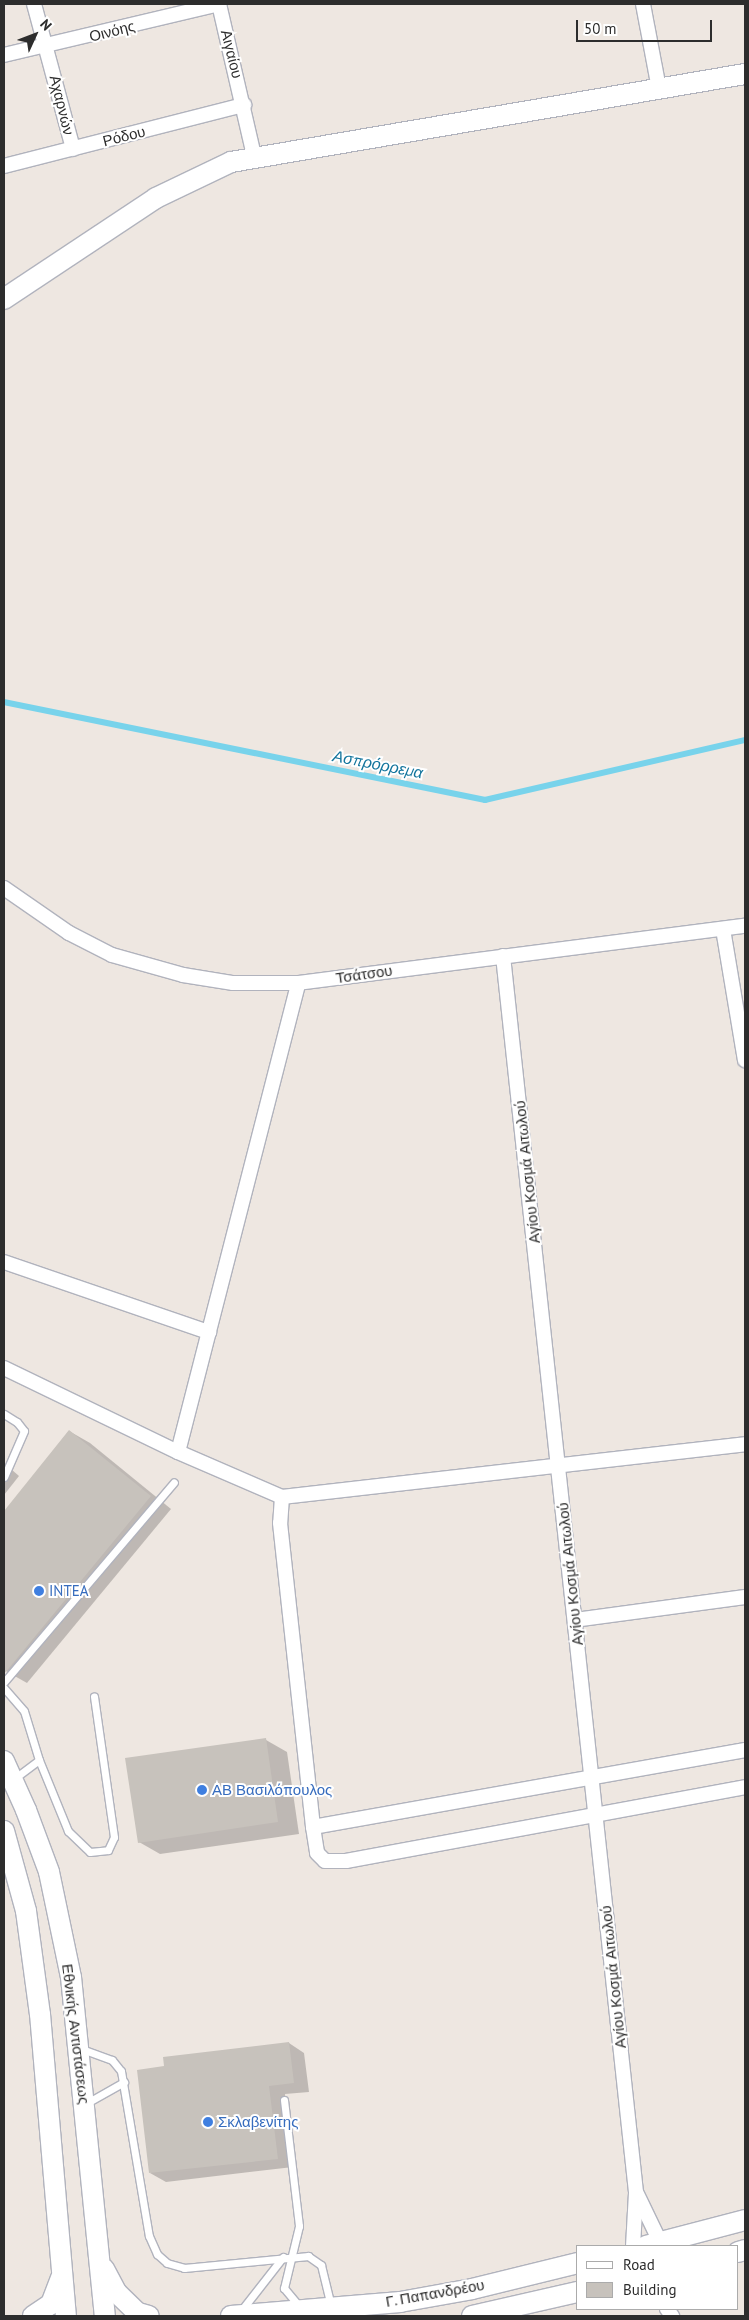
<!DOCTYPE html>
<meta charset="utf-8">
<style>
body{margin:0}
#map{position:relative;width:749px;height:2320px;overflow:hidden;background:#eee7e1;font-family:"PT Sans",sans-serif}
div>[style]{position:absolute}
[style*='--x']{left:calc(var(--x)*1px);top:calc(var(--y)*1px);width:calc(var(--w)*1px);rotate:calc(var(--a)*1deg)}
.shadow>*{inset:0;background:#0003}
.stream>*{height:5.5px;margin:-2.75px;padding:0 2.75px;transform-origin:2.75px;border-radius:2.75px;background:#78d3eb}
.building>*{inset:0;background:#c7c2bc}
.roads{filter:drop-shadow(1px 0 #b1b3bd) drop-shadow(-1px 0 #b1b3bd) drop-shadow(0 1px #b1b3bd) drop-shadow(0 -1px #b1b3bd)}
.lane>*{height:7px;margin:-3.5px;padding:0 3.5px;transform-origin:3.5px;border-radius:3.5px;background:#fff}
.street>*{height:14px;margin:-7px;padding:0 7px;transform-origin:7px;border-radius:7px;background:#fff}
.secondary>*{height:20px;margin:-10px;padding:0 10px;transform-origin:10px;border-radius:10px;background:#fff}
.dots>*{width:14px;height:14px;translate:-50% -50%;box-sizing:border-box;border:2px solid #fff;border-radius:50%}
span{translate:-50% -50%;white-space:nowrap;text-align:center;line-height:1.15;-webkit-text-stroke:4px #fff;paint-order:stroke}
.street-label{font-size:15px;color:#2d2d2d}
.shop-label{font-size:15px;color:#366cbe}
.left{translate:0 -50%;text-align:left}
.water-label{font-size:16px;color:#12749c;font-style:italic}
.frame{position:absolute;inset:0;border:5px solid #2d2d2d;pointer-events:none}
.legend{position:absolute;left:576px;top:2245px;width:162px;height:65px;box-sizing:border-box;background:#fff;border:1px solid #ababab;margin:0;padding:6px 9px;list-style:none;font-size:15px;color:#2d2d2d}
.legend li{display:flex;align-items:center;gap:10px;height:25px}
.legend b{width:25px;border:1px solid #ababab}
.north{position:absolute;left:10px;top:10px;width:50px;height:50px;-webkit-text-stroke:4px #fff;paint-order:stroke;rotate:47deg;font-size:14px;font-weight:700;line-height:20px;text-align:center;color:#2d2d2d}
.north::after{content:'';display:block;margin:auto;width:18px;height:22px;background:#2d2d2d;clip-path:polygon(50% 0,100% 100%,50% 72%,0 100%)}
.scale{position:absolute;left:576px;top:20px;width:136px;height:22px;box-sizing:border-box;border:2px solid #2d2d2d;border-top:0;padding-left:6px;font-size:15px;line-height:18px;white-space:nowrap;color:#2d2d2d;-webkit-text-stroke:4px #fff;paint-order:stroke}
</style>
<div id="map">
<div class="shadow">
<i style="clip-path:polygon(69px 1431px,90px 1443px,171px 1509px,27px 1683px,4px 1670px,4px 1513px)"></i>
<i style="clip-path:polygon(4px 1463px,19px 1476px,4px 1495px)"></i>
<i style="clip-path:polygon(266px 1740px,287px 1752px,299px 1834px,160px 1854px,139px 1842px)"></i>
<i style="clip-path:polygon(289px 2043px,304px 2053px,309px 2092px,285px 2094px,293px 2167px,166px 2182px,150px 2173px)"></i>
</div>
<div class="stream">
<i style="--x:4;--y:702;--w:491;--a:11.5"></i>
<i style="--x:485;--y:800;--w:267;--a:-13"></i>
</div>
<div class="building">
<i style="clip-path:polygon(69px 1430px,151px 1496px,4px 1674px,4px 1511px)"></i>
<i style="clip-path:polygon(266px 1738px,278px 1822px,138px 1843px,125px 1758px)"></i>
<i style="clip-path:polygon(289px 2042px,294px 2083px,269px 2086px,278px 2159px,149px 2173px,137px 2070px,164px 2066px,163px 2057px)"></i>
</div>
<div class="roads">
<div class="lane">
<i style="--x:4;--y:1414;--w:15;--a:32"></i>
<i style="--x:17;--y:1422;--w:11;--a:52"></i>
<i style="--x:24;--y:1431;--w:50;--a:113.5"></i>
<i style="--x:4;--y:1682;--w:262;--a:-49.6"></i>
<i style="--x:4;--y:1688;--w:30;--a:49"></i>
<i style="--x:24;--y:1711;--w:51;--a:73"></i>
<i style="--x:39;--y:1760;--w:30;--a:143"></i>
<i style="--x:39;--y:1760;--w:77;--a:67.8"></i>
<i style="--x:68;--y:1831;--w:30;--a:44"></i>
<i style="--x:90;--y:1852;--w:18;--a:-6"></i>
<i style="--x:108;--y:1850;--w:14;--a:-65"></i>
<i style="--x:114;--y:1837;--w:142;--a:-98.1"></i>
<i style="--x:79;--y:2048;--w:35;--a:20"></i>
<i style="--x:112;--y:2060;--w:14;--a:51"></i>
<i style="--x:121;--y:2071;--w:167;--a:80.4"></i>
<i style="--x:149;--y:2236;--w:20;--a:66"></i>
<i style="--x:157;--y:2254;--w:13;--a:42"></i>
<i style="--x:167;--y:2263;--w:18;--a:16"></i>
<i style="--x:184;--y:2268;--w:125;--a:-5.5"></i>
<i style="--x:308;--y:2256;--w:16;--a:35"></i>
<i style="--x:321;--y:2265;--w:42;--a:76.3"></i>
<i style="--x:284;--y:2100;--w:127;--a:83.2"></i>
<i style="--x:299;--y:2226;--w:64;--a:103.6"></i>
<i style="--x:284;--y:2288;--w:25;--a:50"></i>
<i style="--x:85;--y:2104;--w:45;--a:-29.4"></i>
<i style="--x:240;--y:2312;--w:70;--a:-52"></i>
</div>
<div class="street">
<i style="--x:34;--y:4;--w:150;--a:74.9"></i>
<i style="--x:643;--y:4;--w:86;--a:79.3"></i>
<i style="--x:4;--y:55;--w:221;--a:-13.3"></i>
<i style="--x:219;--y:4;--w:156;--a:77"></i>
<i style="--x:4;--y:166;--w:248;--a:-14.3"></i>
<i style="--x:4;--y:888;--w:79;--a:34.7"></i>
<i style="--x:69;--y:933;--w:48;--a:27.1"></i>
<i style="--x:112;--y:955;--w:74;--a:15.7"></i>
<i style="--x:183;--y:975;--w:51;--a:9.1"></i>
<i style="--x:233;--y:983;--w:65;--a:0"></i>
<i style="--x:298;--y:983;--w:451;--a:-7.3"></i>
<i style="--x:723;--y:929;--w:133;--a:80.5"></i>
<i style="--x:503;--y:956;--w:1244;--a:83.86"></i>
<i style="--x:636;--y:2193;--w:53;--a:93.2"></i>
<i style="--x:4;--y:1262;--w:217;--a:18.9"></i>
<i style="--x:4;--y:1368;--w:193;--a:25.8"></i>
<i style="--x:178;--y:1452;--w:113;--a:23.4"></i>
<i style="--x:282;--y:1497;--w:466;--a:-6.5"></i>
<i style="--x:178;--y:1452;--w:484;--a:-75.6"></i>
<i style="--x:282;--y:1497;--w:26;--a:94"></i>
<i style="--x:280;--y:1523;--w:306;--a:83.8"></i>
<i style="--x:313;--y:1827;--w:26;--a:81"></i>
<i style="--x:317;--y:1853;--w:11;--a:45"></i>
<i style="--x:325;--y:1861;--w:21;--a:0"></i>
<i style="--x:346;--y:1861;--w:406;--a:-10.5"></i>
<i style="--x:575;--y:1620;--w:172;--a:-7.7"></i>
<i style="--x:313;--y:1827;--w:439;--a:-10.1"></i>
<i style="--x:637;--y:2194;--w:58;--a:64.3"></i>
<i style="--x:667;--y:2309;--w:9;--a:54"></i>
</div>
<div class="secondary">
<i style="--x:4;--y:299;--w:182;--a:-33.6"></i>
<i style="--x:156;--y:198;--w:83;--a:-25.6"></i>
<i style="--x:231;--y:162;--w:521;--a:-9.72"></i>
<i style="--x:4;--y:1761;--w:54;--a:65.8"></i>
<i style="--x:26;--y:1810;--w:66;--a:69.6"></i>
<i style="--x:49;--y:1872;--w:107;--a:78.2"></i>
<i style="--x:71;--y:1977;--w:341;--a:84.3"></i>
<i style="--x:4;--y:1831;--w:83;--a:74.6"></i>
<i style="--x:26;--y:1911;--w:104;--a:82.3"></i>
<i style="--x:40;--y:2014;--w:303;--a:85.1"></i>
<i style="--x:646;--y:2246;--w:102;--a:-14.7"></i>
<i style="--x:738;--y:2252;--w:7;--a:-16"></i>
<i style="--x:104;--y:2269;--w:26;--a:62"></i>
<i style="--x:116;--y:2292;--w:30;--a:44"></i>
<i style="--x:138;--y:2313;--w:11;--a:15"></i>
<i style="--x:33;--y:2316;--w:22;--a:-34"></i>
<i style="--x:51;--y:2304;--w:28;--a:-69"></i>
<i style="--x:231;--y:2316;--w:170;--a:-4.7"></i>
<i style="--x:400;--y:2302;--w:73;--a:-10.2"></i>
<i style="--x:472;--y:2289;--w:109;--a:-13.8"></i>
<i style="--x:472;--y:2316;--w:109;--a:-12.8"></i>
</div>
</div>
<div class="dots">
<i style="left:39px;top:1591px;background:#3f7fe0"></i>
<i style="left:202px;top:1790px;background:#3f7fe0"></i>
<i style="left:208px;top:2122px;background:#3f7fe0"></i>
</div>
<div class="street-label">
<span style="left:112px;top:31px;rotate:-14deg">Οινόης</span>
<span style="left:232px;top:54px;rotate:76deg">Αιγαίου</span>
<span style="left:62px;top:105px;rotate:76deg">Αχαρνών</span>
<span style="left:124px;top:136px;rotate:-14deg">Ρόδου</span>
<span style="left:364px;top:974px;rotate:-8deg">Τσάτσου</span>
<span style="left:527px;top:1172px;rotate:-96deg">Αγίου Κοσμά Αιτωλού</span>
<span style="left:570px;top:1574px;rotate:-96deg">Αγίου Κοσμά Αιτωλού</span>
<span style="left:613px;top:1977px;rotate:-96deg">Αγίου Κοσμά Αιτωλού</span>
<span style="left:76px;top:2034px;rotate:83deg">Εθνικής Αντιστάσεως</span>
<span style="left:435px;top:2293px;rotate:-10deg">Γ. Παπανδρέου</span>
</div>
<div class="shop-label">
<span class="left" style="left:49px;top:1591px">INTEA</span>
<span class="left" style="left:212px;top:1790px">ΑΒ Βασιλόπουλος</span>
<span class="left" style="left:218px;top:2122px">Σκλαβενίτης</span>
</div>
<div class="water-label">
<span style="left:378px;top:764px;rotate:11deg">Ασπρόρρεμα</span>
</div>
<div class="frame"></div>
<ul class="legend">
<li><b style="height:6px;background:#fff"></b>Road</li>
<li><b style="height:14px;background:#c7c2bc"></b>Building</li>
</ul>
<div class="north">N</div>
<div class="scale">50 m</div>
</div>
